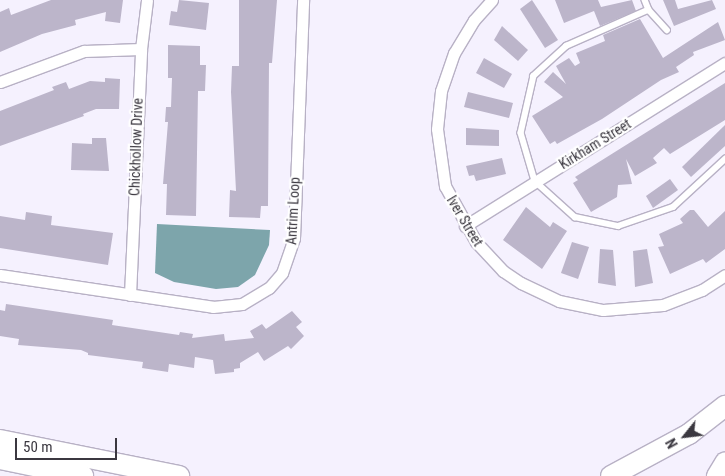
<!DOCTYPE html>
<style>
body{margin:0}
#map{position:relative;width:725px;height:476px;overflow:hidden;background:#f5f1fe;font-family:"Roboto Condensed",sans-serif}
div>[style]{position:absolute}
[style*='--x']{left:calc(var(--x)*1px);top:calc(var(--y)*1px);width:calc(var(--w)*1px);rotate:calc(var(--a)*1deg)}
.water>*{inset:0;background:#7da5ab}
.building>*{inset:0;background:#bcb5ca}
.roads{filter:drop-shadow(1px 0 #b8b1c5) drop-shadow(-1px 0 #b8b1c5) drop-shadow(0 1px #b8b1c5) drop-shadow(0 -1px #b8b1c5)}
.lane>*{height:5.5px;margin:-2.75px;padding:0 2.75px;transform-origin:2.75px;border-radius:2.75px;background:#fff}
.street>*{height:11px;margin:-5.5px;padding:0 5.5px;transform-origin:5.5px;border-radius:5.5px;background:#fff}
.primary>*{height:18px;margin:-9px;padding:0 9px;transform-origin:9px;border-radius:9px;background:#fff}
.highway>*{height:20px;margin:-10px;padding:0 10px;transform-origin:10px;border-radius:10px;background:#fff}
span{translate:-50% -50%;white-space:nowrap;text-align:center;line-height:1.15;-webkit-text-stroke:4.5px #fff;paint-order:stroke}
.street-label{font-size:14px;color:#3b3840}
.north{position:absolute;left:660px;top:411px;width:50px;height:50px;-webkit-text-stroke:4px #fff;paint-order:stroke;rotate:241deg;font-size:14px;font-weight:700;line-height:20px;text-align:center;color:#3b3840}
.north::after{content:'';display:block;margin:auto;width:18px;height:22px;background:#3b3840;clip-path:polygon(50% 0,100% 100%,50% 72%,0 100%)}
.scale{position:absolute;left:15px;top:438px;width:102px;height:22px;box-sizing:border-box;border:2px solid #3b3840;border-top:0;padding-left:6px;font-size:15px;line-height:18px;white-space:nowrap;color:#3b3840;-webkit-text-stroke:4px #fff;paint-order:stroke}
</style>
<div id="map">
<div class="water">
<i style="clip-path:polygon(157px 224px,270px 230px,269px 245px,255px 275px,238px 287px,216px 289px,174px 282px,155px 273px)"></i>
</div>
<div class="building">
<i style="clip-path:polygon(51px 0,123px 0,120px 23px,105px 21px,106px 12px,75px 20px,76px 25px,42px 34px,0 52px,0 12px,9px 8px,11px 15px)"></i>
<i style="clip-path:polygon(179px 0,209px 3px,206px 30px,169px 25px,171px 11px,177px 12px)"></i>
<i style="clip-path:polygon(239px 0,277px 0,272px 63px,269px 63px,268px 206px,261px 206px,260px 218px,229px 217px,230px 190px,236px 191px,231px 92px,232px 66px,239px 66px)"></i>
<i style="clip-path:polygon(532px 0,558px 40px,545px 48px,520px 9px)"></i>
<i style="clip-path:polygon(555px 0,598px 0,601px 7px,632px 0,636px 11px,600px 26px,594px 11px,564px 23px)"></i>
<i style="clip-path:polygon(663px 0,675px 0,678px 9px,712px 0,716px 9px,674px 26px)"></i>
<i style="clip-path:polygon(640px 19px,663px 58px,718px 22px,725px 40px,693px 52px,694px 55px,676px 67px,679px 72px,661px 80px,602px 119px,557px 144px,555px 141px,550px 144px,532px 116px,563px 97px,544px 82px,553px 72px,566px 84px,556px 66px,569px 58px,575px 66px,580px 63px,576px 53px,605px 41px,603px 35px)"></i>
<i style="clip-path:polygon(502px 26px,528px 50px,518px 61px,494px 40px)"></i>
<i style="clip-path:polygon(168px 45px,200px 46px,200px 65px,206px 65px,205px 91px,198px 91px,196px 216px,166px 215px,167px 184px,163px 184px,168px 122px,165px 122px,166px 107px,171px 107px,172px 78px,168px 78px)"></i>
<i style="clip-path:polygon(484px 58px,512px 74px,504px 88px,476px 73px)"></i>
<i style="clip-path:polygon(105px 78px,120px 79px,119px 109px,96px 109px,83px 114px,84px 116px,0 146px,0 111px,54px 90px,52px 87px,66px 82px,69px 89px,90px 81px,105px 82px)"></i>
<i style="clip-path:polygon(725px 83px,725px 120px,670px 154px,664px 148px,653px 158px,657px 163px,635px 176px,626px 159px,632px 184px,618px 185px,617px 197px,591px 212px,573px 183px,578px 180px,575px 177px)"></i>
<i style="clip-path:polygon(468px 92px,513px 103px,509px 118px,464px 107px)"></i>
<i style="clip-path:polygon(725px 125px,725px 146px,691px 177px,682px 167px)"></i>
<i style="clip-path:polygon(466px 128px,499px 130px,499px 146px,466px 145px)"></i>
<i style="clip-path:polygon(92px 138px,106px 138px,109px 171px,71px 170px,72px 143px,92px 144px)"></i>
<i style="clip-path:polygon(502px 158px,506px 174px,476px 181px,474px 175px,469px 176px,466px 166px)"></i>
<i style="clip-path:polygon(670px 179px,678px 190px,653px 208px,646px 196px)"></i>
<i style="clip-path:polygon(526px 207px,550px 227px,553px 222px,567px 231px,542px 269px,503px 240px)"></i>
<i style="clip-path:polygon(690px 210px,694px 210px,708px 227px,725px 211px,725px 249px,706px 263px,703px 259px,670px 274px,658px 247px,664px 246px,659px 234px,683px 223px,680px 219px)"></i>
<i style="clip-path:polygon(26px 212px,52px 216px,51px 225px,113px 233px,108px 265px,0 248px,0 216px,25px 220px)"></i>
<i style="clip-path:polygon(572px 242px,589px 247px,578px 279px,561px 273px)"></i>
<i style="clip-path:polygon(600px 249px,613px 250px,616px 286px,598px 283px)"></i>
<i style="clip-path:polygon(647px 249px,653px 283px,635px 287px,633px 251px)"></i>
<i style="clip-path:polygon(6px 304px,113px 320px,112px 325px,179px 335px,180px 332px,193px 334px,192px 338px,224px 334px,225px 341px,254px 338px,250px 331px,262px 324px,266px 329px,292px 311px,302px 322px,296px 327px,304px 336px,291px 349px,288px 346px,264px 361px,258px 352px,240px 363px,240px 368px,234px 369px,234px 372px,215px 374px,213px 360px,195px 357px,194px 368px,169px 364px,168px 372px,142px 368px,143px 362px,88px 355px,88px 353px,81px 350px,18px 345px,19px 339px,0 336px,0 310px,5px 311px)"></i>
</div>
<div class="roads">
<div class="lane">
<i style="--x:645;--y:0;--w:11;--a:68"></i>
<i style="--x:649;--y:10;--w:27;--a:48"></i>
<i style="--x:649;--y:10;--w:90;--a:156.3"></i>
<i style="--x:567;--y:46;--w:45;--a:137.7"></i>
<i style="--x:534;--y:76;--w:58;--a:102.8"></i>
<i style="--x:521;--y:133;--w:50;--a:73.7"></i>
<i style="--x:535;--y:181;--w:54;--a:42"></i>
<i style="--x:575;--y:217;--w:44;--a:11.8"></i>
<i style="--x:618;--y:226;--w:58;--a:-19.1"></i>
<i style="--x:673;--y:207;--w:71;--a:-42.7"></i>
</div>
<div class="street">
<i style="--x:492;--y:0;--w:27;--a:132"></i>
<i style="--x:474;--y:20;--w:39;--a:121"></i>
<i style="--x:454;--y:53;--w:40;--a:108.9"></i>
<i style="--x:441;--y:91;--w:38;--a:96"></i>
<i style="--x:437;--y:129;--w:58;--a:82"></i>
<i style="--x:445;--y:186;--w:64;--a:61"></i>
<i style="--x:476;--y:242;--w:40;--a:47"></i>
<i style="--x:503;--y:271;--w:22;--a:34"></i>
<i style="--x:521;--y:283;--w:42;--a:25.3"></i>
<i style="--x:559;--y:301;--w:45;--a:11.6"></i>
<i style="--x:603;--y:310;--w:60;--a:-4.8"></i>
<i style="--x:663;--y:305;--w:42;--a:-21"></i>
<i style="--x:702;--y:290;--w:27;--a:-33"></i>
<i style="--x:0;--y:82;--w:90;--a:-20.3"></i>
<i style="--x:84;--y:51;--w:57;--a:-2"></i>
<i style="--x:465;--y:226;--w:307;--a:-32.1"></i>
<i style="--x:0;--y:275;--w:215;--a:8.5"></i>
<i style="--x:213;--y:307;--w:29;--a:-6"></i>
<i style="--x:242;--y:304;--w:31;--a:-31"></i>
<i style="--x:269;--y:288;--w:20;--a:-49"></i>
<i style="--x:282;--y:273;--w:37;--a:-71"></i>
<i style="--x:294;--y:238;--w:238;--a:-87.8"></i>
<i style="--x:130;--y:295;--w:246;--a:-87.4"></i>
<i style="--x:141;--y:49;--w:49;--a:-83"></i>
</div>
<div class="primary">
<i style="--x:716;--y:476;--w:17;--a:-59"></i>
</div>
<div class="highway">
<i style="--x:0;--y:440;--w:183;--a:11.4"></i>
<i style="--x:0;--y:459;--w:85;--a:11.6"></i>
<i style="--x:611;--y:476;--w:89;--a:-28.3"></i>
<i style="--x:689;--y:434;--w:46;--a:-37.9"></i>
</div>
</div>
<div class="street-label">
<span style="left:595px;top:144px;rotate:-32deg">Kirkham Street</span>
<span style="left:136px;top:147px;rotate:-88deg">Chickhollow Drive</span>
<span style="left:293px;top:211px;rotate:-87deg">Antrim Loop</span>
<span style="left:465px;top:221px;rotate:59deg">Iver Street</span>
</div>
<div class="north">N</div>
<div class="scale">50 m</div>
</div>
